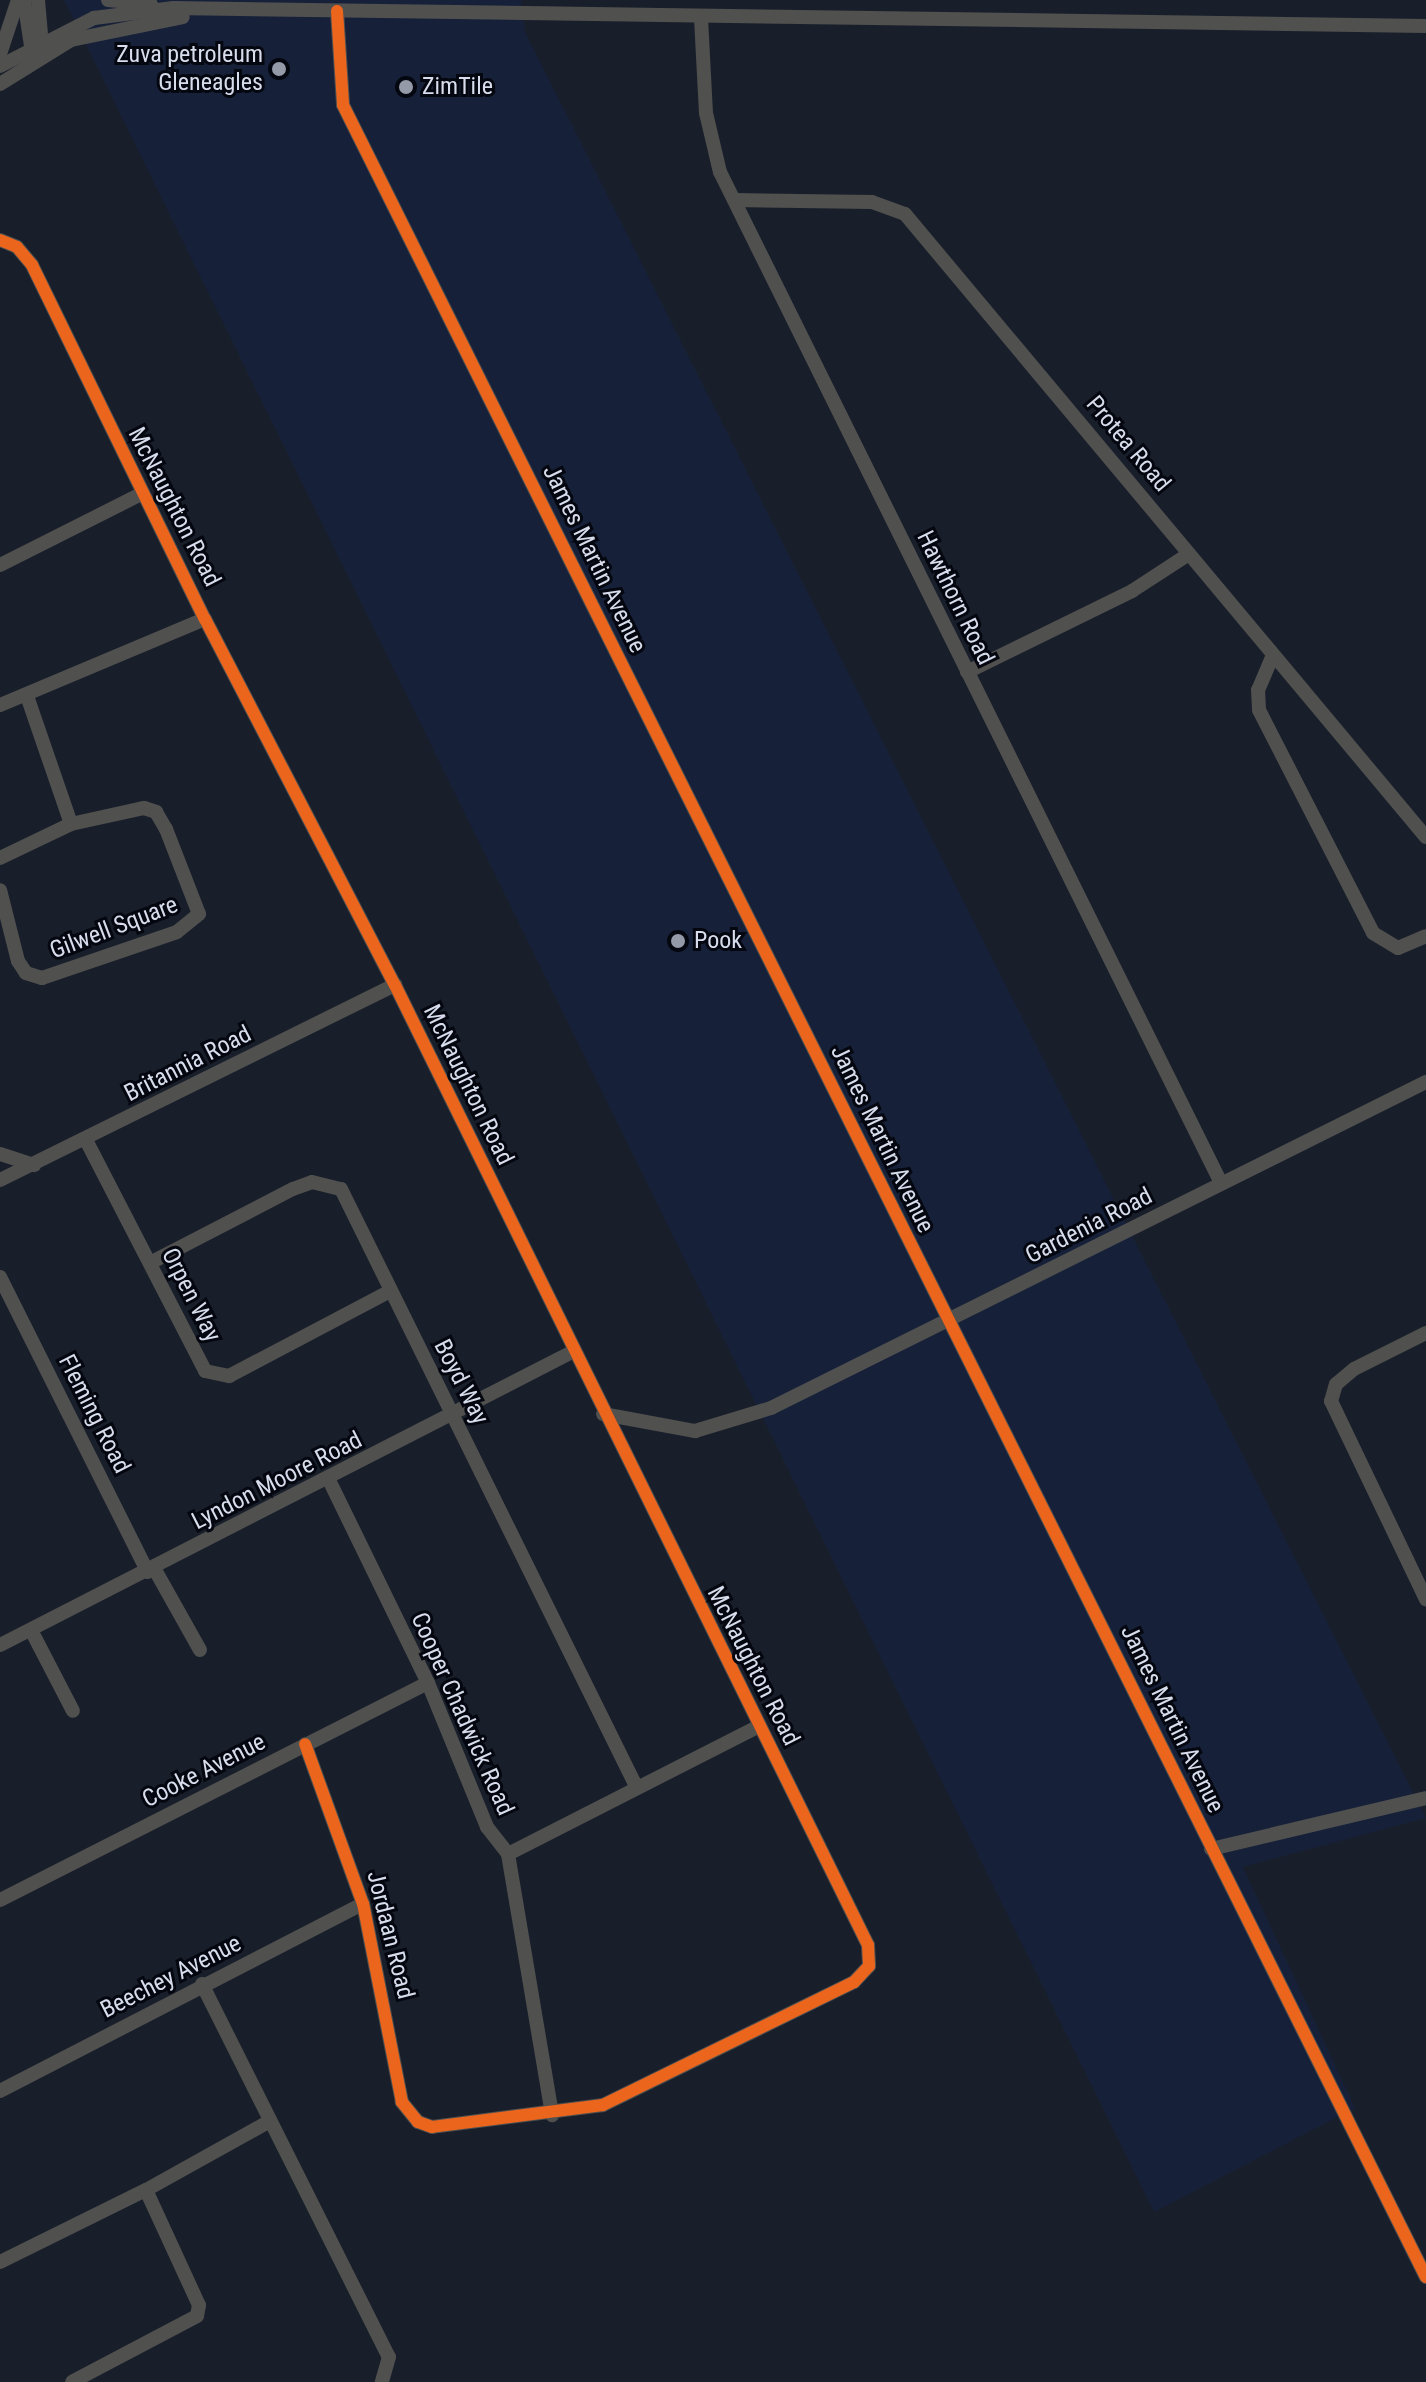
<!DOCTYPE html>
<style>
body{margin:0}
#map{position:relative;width:1426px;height:2382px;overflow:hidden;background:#191f2a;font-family:"Roboto Condensed",sans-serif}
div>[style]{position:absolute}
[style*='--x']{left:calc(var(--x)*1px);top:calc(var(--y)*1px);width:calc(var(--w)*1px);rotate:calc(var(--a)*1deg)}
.built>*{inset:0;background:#162139}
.minor>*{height:14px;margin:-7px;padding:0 7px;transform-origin:7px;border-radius:7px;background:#50504f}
.cycleway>*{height:12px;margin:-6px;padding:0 6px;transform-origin:6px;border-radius:6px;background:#eb651d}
.dots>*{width:22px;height:22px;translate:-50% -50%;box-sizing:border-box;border:4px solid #04070f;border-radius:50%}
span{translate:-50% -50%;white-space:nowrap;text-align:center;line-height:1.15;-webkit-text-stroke:6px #04070f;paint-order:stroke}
.poi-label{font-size:24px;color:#d7ddec}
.right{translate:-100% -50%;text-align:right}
.left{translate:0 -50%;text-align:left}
.street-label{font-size:24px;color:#d7ddec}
</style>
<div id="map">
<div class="built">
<i style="clip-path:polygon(64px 0,521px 0,525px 32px,1426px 1818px,1243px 1867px,1355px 2108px,1154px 2212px)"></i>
</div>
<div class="minor">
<i style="--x:24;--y:0;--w:47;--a:81.3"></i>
<i style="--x:38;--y:0;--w:46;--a:85"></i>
<i style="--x:108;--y:0;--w:43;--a:5.3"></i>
<i style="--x:337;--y:11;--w:94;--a:86.3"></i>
<i style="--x:343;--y:105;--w:2427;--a:63.5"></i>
<i style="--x:701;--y:18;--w:95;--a:87"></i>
<i style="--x:706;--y:113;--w:61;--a:76.7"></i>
<i style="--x:720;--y:172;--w:1128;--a:63.64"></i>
<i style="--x:0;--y:54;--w:57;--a:-71.6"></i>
<i style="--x:0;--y:66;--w:106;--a:-27.1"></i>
<i style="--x:94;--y:18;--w:80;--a:-7.2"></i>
<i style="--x:173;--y:8;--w:1253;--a:0.82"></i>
<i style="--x:0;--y:84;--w:84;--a:-31.8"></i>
<i style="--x:71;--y:40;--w:114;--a:-11.6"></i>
<i style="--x:735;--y:200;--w:137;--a:0.8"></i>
<i style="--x:872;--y:202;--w:35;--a:20"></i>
<i style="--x:905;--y:214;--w:812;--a:50.1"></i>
<i style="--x:0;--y:240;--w:18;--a:22"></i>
<i style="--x:17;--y:247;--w:23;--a:50"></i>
<i style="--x:32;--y:265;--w:394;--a:64"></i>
<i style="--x:205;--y:619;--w:412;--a:62.6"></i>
<i style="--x:395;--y:985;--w:1070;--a:63.77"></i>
<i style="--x:868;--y:1945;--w:21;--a:87"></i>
<i style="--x:869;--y:1966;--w:22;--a:133"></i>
<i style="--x:854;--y:1982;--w:280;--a:153.9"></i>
<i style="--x:603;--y:2105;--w:172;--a:172.7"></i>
<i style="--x:432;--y:2127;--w:15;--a:-160"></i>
<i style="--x:418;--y:2122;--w:26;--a:-129"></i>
<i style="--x:402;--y:2102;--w:202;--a:-101.1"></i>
<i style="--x:363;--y:1904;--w:170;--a:-109.9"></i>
<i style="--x:0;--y:565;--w:160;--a:-26.7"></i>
<i style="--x:1273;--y:655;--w:38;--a:113"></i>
<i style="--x:1258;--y:690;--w:20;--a:87"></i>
<i style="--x:1259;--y:710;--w:250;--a:62.9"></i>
<i style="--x:1373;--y:933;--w:29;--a:31"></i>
<i style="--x:1398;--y:948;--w:30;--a:-23"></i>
<i style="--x:967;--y:672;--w:184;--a:-26.1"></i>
<i style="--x:1132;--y:591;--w:68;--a:-33"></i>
<i style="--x:27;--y:696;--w:135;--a:71"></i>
<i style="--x:0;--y:705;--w:222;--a:-22.8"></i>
<i style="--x:0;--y:858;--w:79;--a:-25.6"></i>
<i style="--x:71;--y:824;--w:75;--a:-12.4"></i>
<i style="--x:144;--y:808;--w:13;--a:18"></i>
<i style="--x:156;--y:812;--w:20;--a:60"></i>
<i style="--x:166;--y:829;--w:91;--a:68.8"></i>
<i style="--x:199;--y:914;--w:28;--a:141"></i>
<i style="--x:177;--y:932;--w:143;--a:161.2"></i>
<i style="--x:42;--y:978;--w:17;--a:-163"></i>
<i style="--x:26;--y:973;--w:14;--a:-124"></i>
<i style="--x:18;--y:961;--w:73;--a:-104.2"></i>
<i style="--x:86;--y:1140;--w:260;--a:62.7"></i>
<i style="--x:205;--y:1371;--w:25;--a:12"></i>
<i style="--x:229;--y:1376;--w:182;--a:-27.8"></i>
<i style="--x:0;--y:1154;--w:36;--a:18"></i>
<i style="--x:0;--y:1180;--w:441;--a:-26.3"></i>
<i style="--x:150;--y:1263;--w:161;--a:-27.4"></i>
<i style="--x:293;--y:1189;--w:20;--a:-20"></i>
<i style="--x:312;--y:1182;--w:30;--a:14"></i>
<i style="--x:341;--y:1189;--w:664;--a:63.71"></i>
<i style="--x:0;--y:1277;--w:330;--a:63.4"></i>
<i style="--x:1426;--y:1333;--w:80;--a:153.4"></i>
<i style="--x:1354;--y:1369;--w:23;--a:140"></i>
<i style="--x:1336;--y:1384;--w:18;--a:106"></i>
<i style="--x:1331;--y:1401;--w:220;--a:64.4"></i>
<i style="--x:603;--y:1414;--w:94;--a:10.5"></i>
<i style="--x:695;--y:1431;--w:79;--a:-16.8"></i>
<i style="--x:771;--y:1408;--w:732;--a:-26.46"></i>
<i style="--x:329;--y:1480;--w:226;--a:64"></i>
<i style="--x:428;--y:1683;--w:156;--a:67.7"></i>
<i style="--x:487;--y:1827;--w:34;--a:52"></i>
<i style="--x:508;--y:1854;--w:265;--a:80.4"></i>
<i style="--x:154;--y:1568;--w:94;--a:60.7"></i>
<i style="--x:31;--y:1630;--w:91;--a:62.6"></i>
<i style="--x:0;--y:1645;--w:643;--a:-27.12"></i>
<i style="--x:1211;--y:1849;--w:221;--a:-13.3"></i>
<i style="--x:508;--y:1854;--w:282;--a:-27"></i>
<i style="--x:0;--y:1900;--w:480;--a:-26.9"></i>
<i style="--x:202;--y:1984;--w:417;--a:63.4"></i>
<i style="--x:389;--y:2357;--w:26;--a:106"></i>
<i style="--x:0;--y:2091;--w:408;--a:-27.3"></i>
<i style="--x:146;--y:2190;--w:142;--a:-29.1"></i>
<i style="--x:0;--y:2262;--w:163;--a:-26.3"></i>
<i style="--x:146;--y:2190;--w:127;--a:65.3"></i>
<i style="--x:199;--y:2305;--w:11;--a:100"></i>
<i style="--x:197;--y:2316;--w:141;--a:152.2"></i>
</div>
<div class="cycleway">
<i style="--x:337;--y:11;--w:94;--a:86.3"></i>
<i style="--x:343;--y:105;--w:2427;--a:63.5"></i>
<i style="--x:0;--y:240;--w:18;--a:22"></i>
<i style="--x:17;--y:247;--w:23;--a:50"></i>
<i style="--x:32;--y:265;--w:394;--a:64"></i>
<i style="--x:205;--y:619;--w:412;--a:62.6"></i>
<i style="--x:395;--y:985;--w:1070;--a:63.77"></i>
<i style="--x:868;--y:1945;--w:21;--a:87"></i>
<i style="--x:869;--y:1966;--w:22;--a:133"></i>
<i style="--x:854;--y:1982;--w:280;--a:153.9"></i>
<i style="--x:603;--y:2105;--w:172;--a:172.7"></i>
<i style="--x:432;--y:2127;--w:15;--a:-160"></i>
<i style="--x:418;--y:2122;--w:26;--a:-129"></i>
<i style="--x:402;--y:2102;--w:202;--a:-101.1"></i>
<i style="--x:363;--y:1904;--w:170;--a:-109.9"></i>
</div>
<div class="dots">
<i style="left:279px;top:69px;background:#949aa8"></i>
<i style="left:406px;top:87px;background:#949aa8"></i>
<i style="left:678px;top:941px;background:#949aa8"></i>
</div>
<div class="poi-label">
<span class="right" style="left:263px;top:69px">Zuva petroleum<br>Gleneagles</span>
<span class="left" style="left:422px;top:87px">ZimTile</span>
<span class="left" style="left:694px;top:941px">Pook</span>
</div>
<div class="street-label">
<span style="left:1128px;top:444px;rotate:50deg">Protea Road</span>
<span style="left:174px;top:507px;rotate:63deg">McNaughton Road</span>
<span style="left:594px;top:559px;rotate:64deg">James Martin Avenue</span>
<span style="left:955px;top:598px;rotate:64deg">Hawthorn Road</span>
<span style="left:114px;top:928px;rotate:-21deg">Gilwell Square</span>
<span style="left:188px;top:1064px;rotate:-27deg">Britannia Road</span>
<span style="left:468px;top:1085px;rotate:64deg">McNaughton Road</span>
<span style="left:882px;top:1139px;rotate:64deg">James Martin Avenue</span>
<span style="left:1089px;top:1226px;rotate:-27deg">Gardenia Road</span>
<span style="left:191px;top:1295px;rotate:63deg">Orpen Way</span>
<span style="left:461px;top:1382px;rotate:63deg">Boyd Way</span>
<span style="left:94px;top:1414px;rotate:63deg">Fleming Road</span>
<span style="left:277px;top:1481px;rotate:-27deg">Lyndon Moore Road</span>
<span style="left:753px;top:1666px;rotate:63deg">McNaughton Road</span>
<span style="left:462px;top:1714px;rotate:66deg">Cooper Chadwick Road</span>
<span style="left:1172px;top:1719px;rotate:64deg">James Martin Avenue</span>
<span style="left:204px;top:1771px;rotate:-27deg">Cooke Avenue</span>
<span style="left:390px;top:1935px;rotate:76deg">Jordaan Road</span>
<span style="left:171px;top:1977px;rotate:-27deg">Beechey Avenue</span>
</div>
</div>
